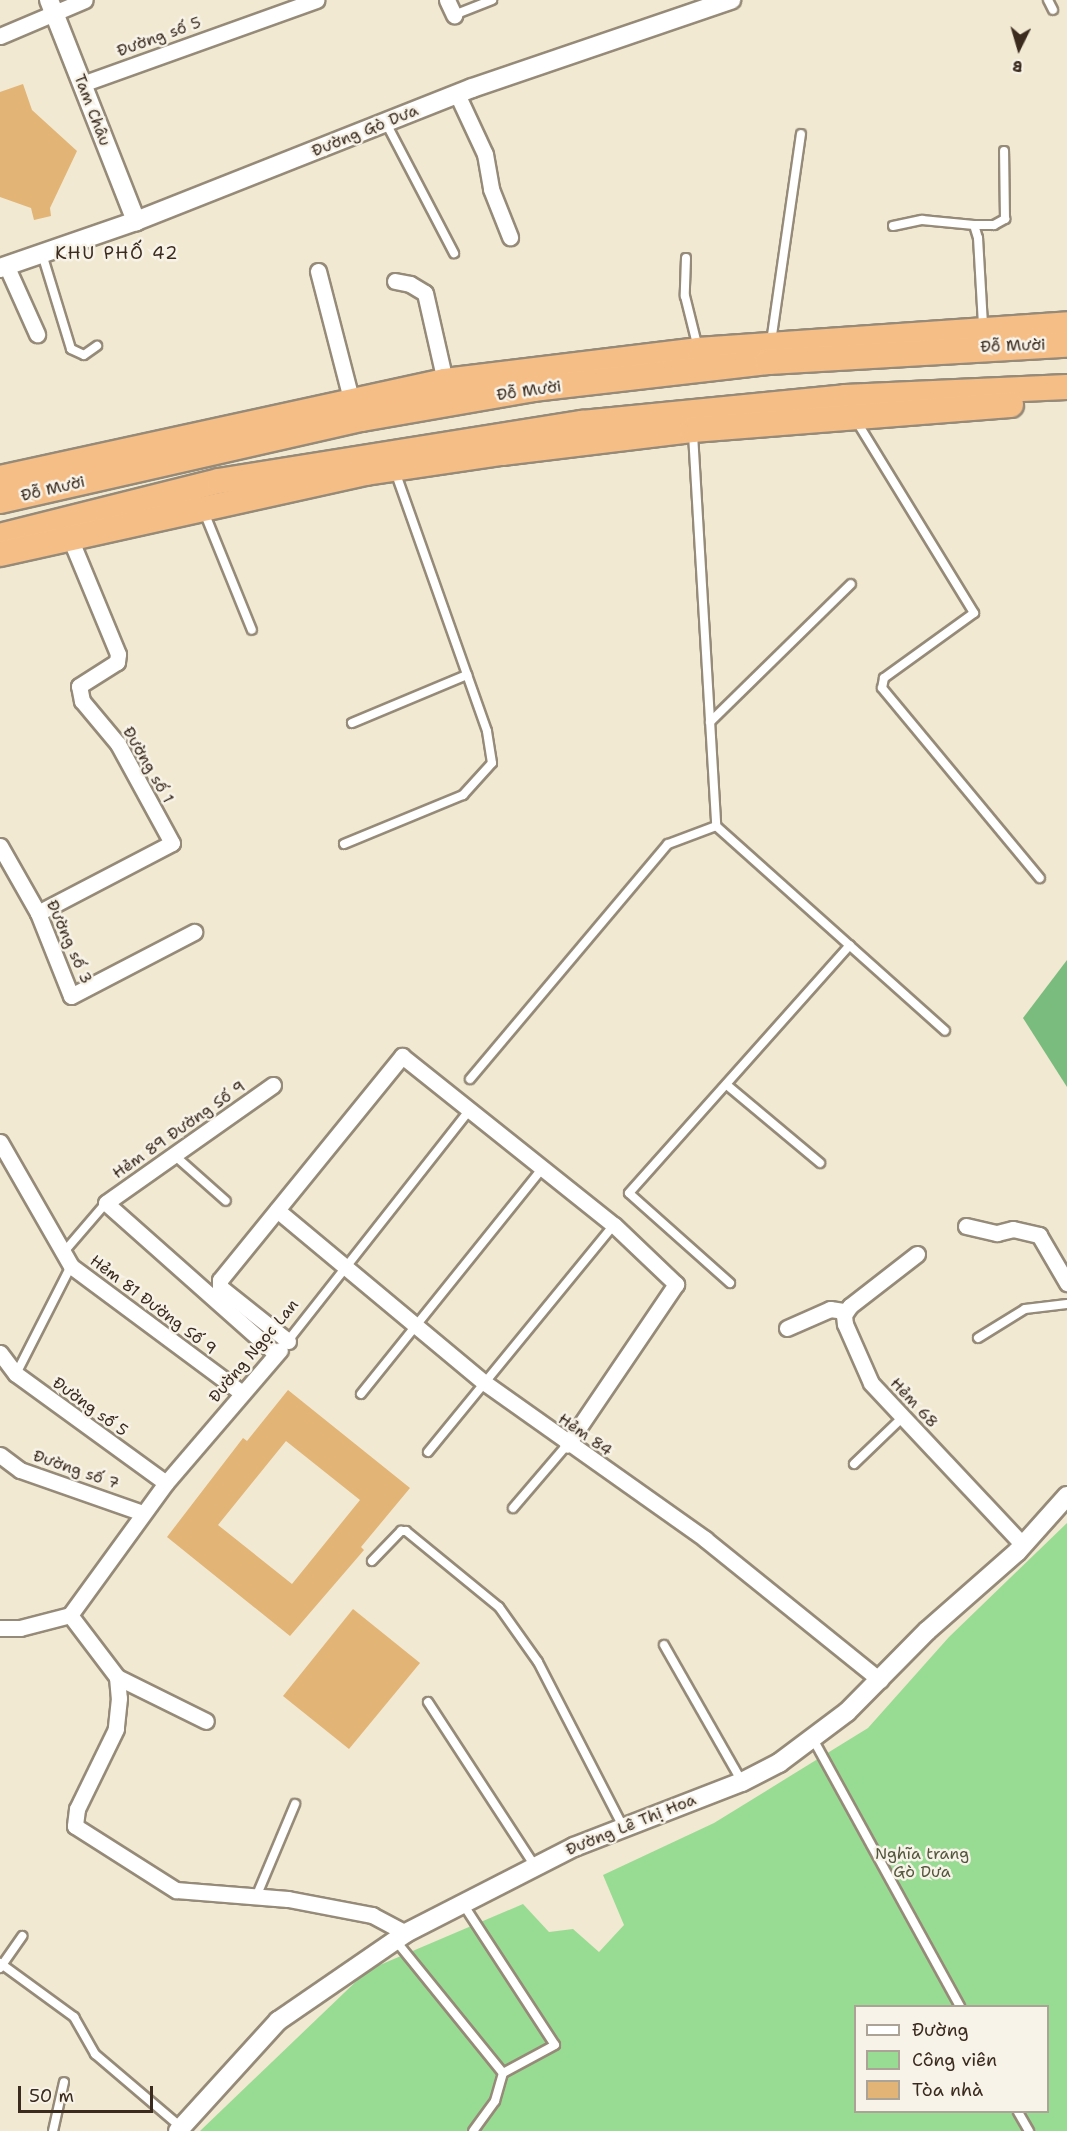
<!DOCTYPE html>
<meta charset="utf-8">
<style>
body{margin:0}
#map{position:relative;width:1067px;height:2131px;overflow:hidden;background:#f1e9d2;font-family:"Shantell Sans",sans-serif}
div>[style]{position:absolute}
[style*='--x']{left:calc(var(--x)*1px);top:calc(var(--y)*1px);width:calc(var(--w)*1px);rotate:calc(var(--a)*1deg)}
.green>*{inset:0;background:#98dc94}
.forest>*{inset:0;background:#7abc7e}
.building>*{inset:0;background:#e2b476}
.roads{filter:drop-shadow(2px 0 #968a78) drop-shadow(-2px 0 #968a78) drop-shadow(0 2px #968a78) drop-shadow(0 -2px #968a78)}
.service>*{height:8px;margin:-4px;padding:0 4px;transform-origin:4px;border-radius:4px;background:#fff}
.minor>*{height:15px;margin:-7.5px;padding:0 7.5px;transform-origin:7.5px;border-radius:7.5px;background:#fff}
.tertiary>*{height:18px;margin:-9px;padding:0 9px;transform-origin:9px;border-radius:9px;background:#fff}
.trunk>*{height:24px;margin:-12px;padding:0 12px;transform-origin:12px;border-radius:12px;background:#f6be87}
span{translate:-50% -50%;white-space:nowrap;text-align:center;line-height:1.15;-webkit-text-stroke:5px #f7f3e8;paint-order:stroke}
.street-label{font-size:16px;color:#3b2a1e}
.park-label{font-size:16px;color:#52563c}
.neighbourhood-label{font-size:18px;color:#3b2a1e;letter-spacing:1.5px}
.legend{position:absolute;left:854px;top:2005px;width:195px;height:108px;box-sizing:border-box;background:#f7f3e8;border:2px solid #aca397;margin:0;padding:8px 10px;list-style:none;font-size:18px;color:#3b2a1e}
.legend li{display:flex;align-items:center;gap:12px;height:30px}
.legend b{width:30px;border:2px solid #aca397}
.north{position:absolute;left:989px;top:18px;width:60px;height:60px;-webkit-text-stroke:4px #f7f3e8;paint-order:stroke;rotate:185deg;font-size:16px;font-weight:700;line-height:24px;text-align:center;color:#3b2a1e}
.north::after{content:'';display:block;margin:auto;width:21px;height:27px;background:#3b2a1e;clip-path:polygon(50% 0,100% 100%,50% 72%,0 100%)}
.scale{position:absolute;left:18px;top:2086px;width:135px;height:27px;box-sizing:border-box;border:3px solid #3b2a1e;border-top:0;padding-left:8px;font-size:18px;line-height:21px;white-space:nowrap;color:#3b2a1e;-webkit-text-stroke:4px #f7f3e8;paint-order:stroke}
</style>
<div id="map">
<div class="green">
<i style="clip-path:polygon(evenodd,1067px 1523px,1067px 2131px,200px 2131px,368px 1970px,523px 1904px,549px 1932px,573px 1929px,599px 1952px,624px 1925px,603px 1875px,714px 1823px,868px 1728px,949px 1637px,1067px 1523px,856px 2006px,1048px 2006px,1048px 2112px,856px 2112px,856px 2006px)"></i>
</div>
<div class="forest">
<i style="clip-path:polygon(1067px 960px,1067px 1087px,1023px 1018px)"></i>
</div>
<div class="building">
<i style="clip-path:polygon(23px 84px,32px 110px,77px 151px,50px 208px,51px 216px,34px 220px,31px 208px,0 197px,0 92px)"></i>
<i style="clip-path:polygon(evenodd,288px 1390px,410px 1488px,361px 1547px,364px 1550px,290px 1636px,167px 1537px,243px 1438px,247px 1441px,288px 1390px,286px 1441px,360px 1500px,292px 1584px,218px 1525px,286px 1441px)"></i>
<i style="clip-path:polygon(353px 1609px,420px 1663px,349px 1749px,283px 1696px)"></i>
</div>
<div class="roads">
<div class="service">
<i style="--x:1048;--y:0;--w:11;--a:63"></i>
<i style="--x:454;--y:15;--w:41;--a:-21.5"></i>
<i style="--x:386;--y:123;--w:147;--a:62.4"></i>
<i style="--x:974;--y:225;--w:20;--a:0"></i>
<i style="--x:994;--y:225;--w:13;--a:-29"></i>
<i style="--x:1005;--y:219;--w:68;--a:-90.8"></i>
<i style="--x:893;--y:226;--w:30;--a:-12"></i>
<i style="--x:922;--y:220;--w:52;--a:5.5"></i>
<i style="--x:974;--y:225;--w:14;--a:73"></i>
<i style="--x:978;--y:238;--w:88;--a:86.7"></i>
<i style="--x:42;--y:254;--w:99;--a:73"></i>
<i style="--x:71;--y:349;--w:14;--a:25"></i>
<i style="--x:84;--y:355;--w:16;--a:-35"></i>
<i style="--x:686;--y:258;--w:38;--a:92"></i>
<i style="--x:685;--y:296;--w:54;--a:76"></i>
<i style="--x:771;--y:342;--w:210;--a:-81.8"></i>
<i style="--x:857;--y:422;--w:224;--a:58.5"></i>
<i style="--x:974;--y:613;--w:111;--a:144.2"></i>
<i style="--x:884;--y:678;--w:10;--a:101"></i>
<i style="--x:882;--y:688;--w:247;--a:50.3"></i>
<i style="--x:693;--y:434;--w:393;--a:86.6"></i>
<i style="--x:716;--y:826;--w:307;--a:41.8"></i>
<i style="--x:204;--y:512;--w:127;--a:67.9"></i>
<i style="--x:710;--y:722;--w:197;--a:-44.4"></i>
<i style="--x:352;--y:723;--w:125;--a:-22.7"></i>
<i style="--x:344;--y:844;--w:129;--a:-22.4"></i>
<i style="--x:463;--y:795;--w:43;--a:-47.8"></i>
<i style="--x:492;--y:763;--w:32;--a:-99"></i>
<i style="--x:487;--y:731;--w:276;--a:-109.5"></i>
<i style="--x:470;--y:1079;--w:307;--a:-49.9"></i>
<i style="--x:668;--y:844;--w:51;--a:-20.6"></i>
<i style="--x:728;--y:1086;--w:120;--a:39.9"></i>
<i style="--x:174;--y:1155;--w:69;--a:41.5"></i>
<i style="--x:63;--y:1253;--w:66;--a:-49.3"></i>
<i style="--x:730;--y:1283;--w:135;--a:-138.3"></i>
<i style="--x:629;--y:1193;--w:332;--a:-48.3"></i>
<i style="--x:978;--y:1338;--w:55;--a:-31.7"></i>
<i style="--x:1025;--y:1309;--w:42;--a:-6.8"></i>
<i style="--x:287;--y:1342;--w:293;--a:-51.8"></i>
<i style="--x:16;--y:1374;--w:121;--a:-63"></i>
<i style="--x:361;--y:1394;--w:287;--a:-51.2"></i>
<i style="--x:428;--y:1452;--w:293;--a:-50.7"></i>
<i style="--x:854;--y:1464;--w:68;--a:-43.8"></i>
<i style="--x:513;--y:1508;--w:83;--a:-49.4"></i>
<i style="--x:372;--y:1561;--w:42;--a:-46"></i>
<i style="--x:401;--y:1531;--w:5;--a:0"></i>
<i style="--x:406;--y:1531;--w:120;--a:39.3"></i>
<i style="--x:499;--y:1607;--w:67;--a:54.7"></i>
<i style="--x:538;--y:1662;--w:186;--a:62.7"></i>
<i style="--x:664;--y:1645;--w:158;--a:60.3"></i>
<i style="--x:428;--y:1702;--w:196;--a:56.9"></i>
<i style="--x:813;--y:1739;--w:305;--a:61.2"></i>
<i style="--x:256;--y:1897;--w:101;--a:-67.2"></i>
<i style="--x:463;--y:1904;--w:168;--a:56.9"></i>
<i style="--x:555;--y:2045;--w:59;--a:151.7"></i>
<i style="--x:503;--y:2073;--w:29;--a:106"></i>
<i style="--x:495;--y:2101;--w:37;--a:126"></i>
<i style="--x:396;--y:1941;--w:170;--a:51"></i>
<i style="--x:0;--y:1963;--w:92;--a:36.1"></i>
<i style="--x:74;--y:2017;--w:43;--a:60.4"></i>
<i style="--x:95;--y:2054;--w:114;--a:40.4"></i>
<i style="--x:0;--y:1968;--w:39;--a:-55"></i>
<i style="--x:1018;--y:2112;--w:22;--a:60"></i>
<i style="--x:53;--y:2131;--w:50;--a:-77.3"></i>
</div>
<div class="minor">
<i style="--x:447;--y:0;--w:17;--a:65"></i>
<i style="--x:0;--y:36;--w:92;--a:-23"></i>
<i style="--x:82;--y:84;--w:249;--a:-19.7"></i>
<i style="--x:457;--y:94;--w:66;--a:65"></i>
<i style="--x:485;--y:154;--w:36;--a:80"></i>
<i style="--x:491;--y:189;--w:52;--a:68.4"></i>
<i style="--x:6;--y:265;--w:76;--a:65.8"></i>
<i style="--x:318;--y:271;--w:132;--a:75.5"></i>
<i style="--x:395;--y:281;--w:15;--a:11"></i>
<i style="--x:410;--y:284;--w:17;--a:31"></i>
<i style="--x:425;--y:293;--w:90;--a:77.2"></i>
<i style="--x:0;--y:846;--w:77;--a:60.4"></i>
<i style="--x:38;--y:913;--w:89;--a:68.3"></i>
<i style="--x:71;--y:996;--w:139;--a:-27.5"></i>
<i style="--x:38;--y:913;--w:151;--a:-27.6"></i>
<i style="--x:172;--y:843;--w:113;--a:-118.6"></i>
<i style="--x:118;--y:744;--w:56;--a:-129.9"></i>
<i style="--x:82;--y:701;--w:15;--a:-101"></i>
<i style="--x:79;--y:686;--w:45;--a:-32.3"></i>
<i style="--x:117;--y:662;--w:8;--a:-83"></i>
<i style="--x:118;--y:654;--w:133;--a:-112.5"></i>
<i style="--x:273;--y:1085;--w:204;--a:144.8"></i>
<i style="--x:106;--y:1203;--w:227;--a:41.6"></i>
<i style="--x:0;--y:1142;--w:143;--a:60.2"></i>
<i style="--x:71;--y:1266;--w:213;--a:36.6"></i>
<i style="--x:277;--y:1210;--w:271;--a:39.8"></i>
<i style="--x:485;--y:1383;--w:270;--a:35.3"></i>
<i style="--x:705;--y:1539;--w:225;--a:38.9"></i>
<i style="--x:966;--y:1226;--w:32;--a:13"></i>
<i style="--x:997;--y:1233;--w:16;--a:-14"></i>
<i style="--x:1013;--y:1229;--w:27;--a:13"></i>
<i style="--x:1039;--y:1235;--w:56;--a:59.7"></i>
<i style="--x:917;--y:1254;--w:85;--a:142.2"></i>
<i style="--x:850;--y:1306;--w:11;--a:124"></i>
<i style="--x:844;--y:1315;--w:9;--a:84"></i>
<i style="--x:845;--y:1324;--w:64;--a:66.2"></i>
<i style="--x:871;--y:1383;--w:222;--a:46.8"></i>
<i style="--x:787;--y:1328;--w:47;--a:-23.8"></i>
<i style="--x:830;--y:1309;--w:15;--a:8"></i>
<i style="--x:288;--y:1341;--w:87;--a:-141.5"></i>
<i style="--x:220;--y:1287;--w:7;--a:-90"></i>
<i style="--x:220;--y:1280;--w:289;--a:-50.9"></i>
<i style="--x:402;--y:1056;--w:271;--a:38.6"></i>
<i style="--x:614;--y:1225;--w:86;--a:43.6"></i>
<i style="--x:676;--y:1284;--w:194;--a:124.1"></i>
<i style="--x:0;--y:1353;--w:26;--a:53"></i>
<i style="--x:16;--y:1374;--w:185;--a:36"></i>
<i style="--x:0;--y:1455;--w:25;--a:37"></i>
<i style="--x:20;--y:1470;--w:130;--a:19.3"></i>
<i style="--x:70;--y:1615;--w:78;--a:52.8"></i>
<i style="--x:117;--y:1677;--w:21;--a:85"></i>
<i style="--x:119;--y:1698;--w:31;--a:96"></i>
<i style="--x:116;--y:1729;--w:89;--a:116"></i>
<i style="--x:77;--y:1809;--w:17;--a:97"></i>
<i style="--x:75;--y:1826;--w:120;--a:32.4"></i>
<i style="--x:176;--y:1890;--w:112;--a:4.6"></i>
<i style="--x:288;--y:1899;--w:86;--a:10.8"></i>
<i style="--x:372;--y:1915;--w:38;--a:28"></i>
<i style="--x:70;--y:1615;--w:163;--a:-54"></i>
<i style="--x:166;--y:1483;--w:175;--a:-49.4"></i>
<i style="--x:0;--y:1628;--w:20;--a:0"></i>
<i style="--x:20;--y:1628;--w:52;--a:-14.6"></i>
<i style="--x:117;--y:1677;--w:99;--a:26.3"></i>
</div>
<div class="tertiary">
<i style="--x:49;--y:0;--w:238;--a:68.5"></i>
<i style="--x:0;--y:268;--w:144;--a:-19.1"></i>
<i style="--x:136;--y:221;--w:361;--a:-21.6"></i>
<i style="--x:472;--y:88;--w:274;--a:-18.8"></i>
<i style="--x:178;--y:2131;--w:149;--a:-47.7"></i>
<i style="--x:278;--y:2021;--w:155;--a:-34.5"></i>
<i style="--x:406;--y:1933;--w:189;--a:-27.1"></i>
<i style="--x:574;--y:1847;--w:180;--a:-21.2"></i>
<i style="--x:742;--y:1782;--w:42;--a:-27.2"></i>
<i style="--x:779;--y:1763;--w:85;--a:-36.9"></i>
<i style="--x:847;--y:1712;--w:114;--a:-45.4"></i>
<i style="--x:927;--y:1631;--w:120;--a:-41.3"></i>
<i style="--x:1017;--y:1552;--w:75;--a:-48.2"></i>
</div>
<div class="trunk">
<i style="--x:0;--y:478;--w:455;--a:-12.3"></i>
<i style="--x:445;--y:381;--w:256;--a:-7"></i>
<i style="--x:699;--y:350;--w:369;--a:-4"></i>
<i style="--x:0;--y:501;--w:371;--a:-12.8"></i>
<i style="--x:362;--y:419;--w:175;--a:-9.9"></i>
<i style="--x:534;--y:389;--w:236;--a:-6.6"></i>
<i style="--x:768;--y:362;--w:299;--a:-3.3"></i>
<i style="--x:0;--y:536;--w:226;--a:-14.1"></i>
<i style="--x:219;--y:481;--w:368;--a:-9.1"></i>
<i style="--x:582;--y:423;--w:264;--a:-5.6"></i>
<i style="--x:845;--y:397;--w:222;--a:-2.6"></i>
<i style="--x:0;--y:554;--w:375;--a:-12.5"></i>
<i style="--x:366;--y:473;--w:137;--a:-8.4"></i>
<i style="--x:502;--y:453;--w:191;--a:-6.9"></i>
<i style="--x:692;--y:430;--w:320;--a:-4.5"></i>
</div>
</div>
<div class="street-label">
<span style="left:159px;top:37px;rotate:-20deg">Đường số 5</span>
<span style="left:92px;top:110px;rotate:69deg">Tam Châu</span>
<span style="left:365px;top:131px;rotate:-22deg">Đường Gò Dưa</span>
<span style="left:1013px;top:346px;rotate:-2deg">Đỗ Mười</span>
<span style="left:529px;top:391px;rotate:-8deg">Đỗ Mười</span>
<span style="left:53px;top:489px;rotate:-13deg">Đỗ Mười</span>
<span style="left:148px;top:765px;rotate:60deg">Đường số 1</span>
<span style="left:69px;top:942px;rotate:66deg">Đường số 3</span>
<span style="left:179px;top:1130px;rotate:-35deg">Hẻm 89 Đường Số 9</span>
<span style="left:153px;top:1305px;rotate:37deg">Hẻm 81 Đường Số 9</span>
<span style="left:254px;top:1351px;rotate:-50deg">Đường Ngọc Lan</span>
<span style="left:914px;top:1403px;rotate:47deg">Hẻm 68</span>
<span style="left:90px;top:1407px;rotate:36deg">Đường số 5</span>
<span style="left:585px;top:1435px;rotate:35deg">Hẻm 84</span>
<span style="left:76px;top:1470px;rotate:19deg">Đường số 7</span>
<span style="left:631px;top:1825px;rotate:-22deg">Đường Lê Thị Hoa</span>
</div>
<div class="park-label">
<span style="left:922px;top:1863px">Nghĩa trang<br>Gò Dưa</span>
</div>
<div class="neighbourhood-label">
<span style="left:117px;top:253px">KHU PHỐ 42</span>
</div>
<ul class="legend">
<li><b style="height:8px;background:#fff"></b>Đường</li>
<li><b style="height:16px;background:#98dc94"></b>Công viên</li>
<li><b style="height:16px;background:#e2b476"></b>Tòa nhà</li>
</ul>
<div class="north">B</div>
<div class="scale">50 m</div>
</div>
